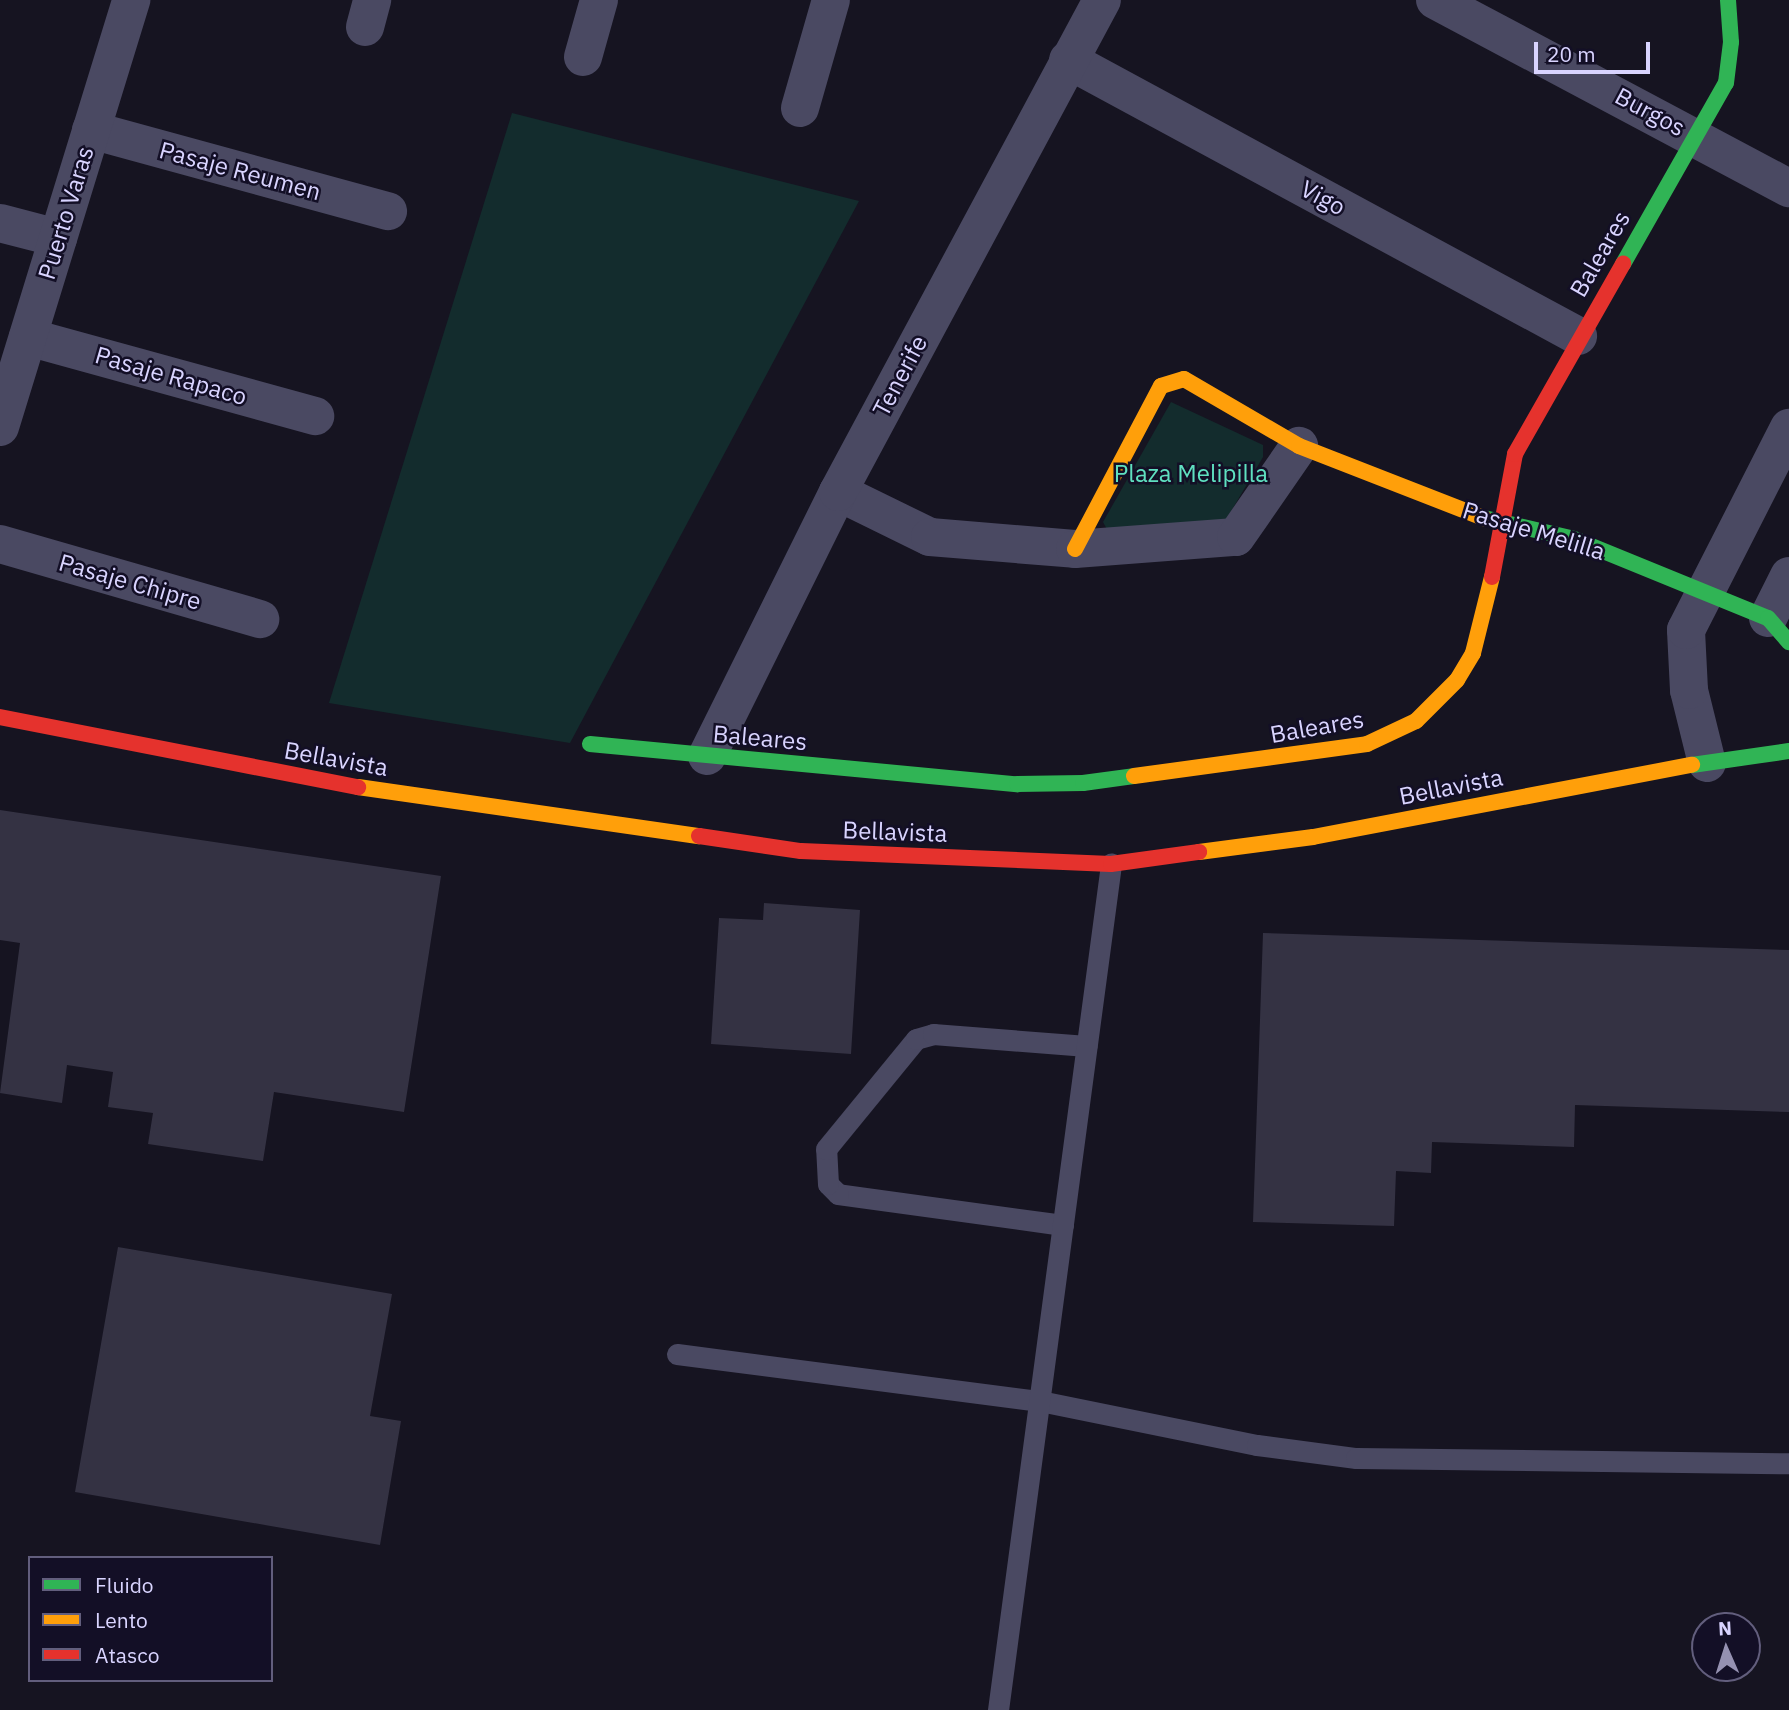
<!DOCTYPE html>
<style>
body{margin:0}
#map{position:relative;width:1789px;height:1710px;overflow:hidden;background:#161421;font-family:"IBM Plex Sans",sans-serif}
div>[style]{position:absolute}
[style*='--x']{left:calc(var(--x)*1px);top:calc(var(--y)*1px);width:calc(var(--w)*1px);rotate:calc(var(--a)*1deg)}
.green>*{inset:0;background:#132c2d}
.building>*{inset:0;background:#343243}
.lane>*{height:21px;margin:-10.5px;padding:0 10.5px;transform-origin:10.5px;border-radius:10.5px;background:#4a4962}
.street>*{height:38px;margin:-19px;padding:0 19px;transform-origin:19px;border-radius:19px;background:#4a4962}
.fast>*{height:16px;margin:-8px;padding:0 8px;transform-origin:8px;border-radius:8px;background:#30b455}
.slow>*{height:16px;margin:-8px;padding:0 8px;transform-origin:8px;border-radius:8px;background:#ff9f0a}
.jam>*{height:16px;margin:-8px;padding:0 8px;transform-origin:8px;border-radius:8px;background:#e5322d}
span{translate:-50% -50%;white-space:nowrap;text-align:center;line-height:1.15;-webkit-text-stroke:5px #130f26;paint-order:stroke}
.street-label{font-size:24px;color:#d9d4ff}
.park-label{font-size:24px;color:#5fe0c0}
.legend{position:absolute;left:28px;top:1556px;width:245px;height:126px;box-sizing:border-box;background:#130f26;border:2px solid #625e7d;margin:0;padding:9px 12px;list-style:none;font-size:21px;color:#d9d4ff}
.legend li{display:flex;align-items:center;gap:14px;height:35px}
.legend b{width:35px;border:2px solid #625e7d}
.north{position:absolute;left:1691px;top:1612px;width:70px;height:70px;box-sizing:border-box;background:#130f26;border:2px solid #625e7d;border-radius:50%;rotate:357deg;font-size:19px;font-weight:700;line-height:28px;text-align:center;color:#d9d4ff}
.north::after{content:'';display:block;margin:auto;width:24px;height:32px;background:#9591b1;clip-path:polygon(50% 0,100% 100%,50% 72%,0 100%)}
.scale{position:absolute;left:1534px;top:42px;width:116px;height:32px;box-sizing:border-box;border:4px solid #d9d4ff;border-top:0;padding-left:9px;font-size:21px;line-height:24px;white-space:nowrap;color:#d9d4ff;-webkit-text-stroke:5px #130f26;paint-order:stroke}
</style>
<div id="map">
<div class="green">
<i style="clip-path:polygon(512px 113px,859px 201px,570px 743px,329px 703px)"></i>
<i style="clip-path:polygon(1171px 402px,1263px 445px,1263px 457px,1223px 525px,1109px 533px,1103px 522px)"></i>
</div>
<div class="building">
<i style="clip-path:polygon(0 810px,441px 876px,404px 1112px,274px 1092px,263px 1161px,148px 1144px,153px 1113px,108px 1107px,113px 1072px,67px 1065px,62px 1103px,0 1093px,20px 943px,0 940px)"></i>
<i style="clip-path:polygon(764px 903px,860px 910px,851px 1054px,711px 1044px,719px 918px,763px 920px)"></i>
<i style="clip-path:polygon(1263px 933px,1789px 950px,1789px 1112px,1575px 1105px,1574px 1147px,1432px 1142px,1431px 1173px,1396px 1171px,1394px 1226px,1253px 1222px)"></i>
<i style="clip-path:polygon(118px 1247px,392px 1294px,370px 1416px,401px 1421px,380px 1545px,75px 1492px)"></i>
</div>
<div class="lane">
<i style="--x:1063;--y:1225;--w:227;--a:-172.2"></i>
<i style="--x:838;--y:1194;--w:14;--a:-135"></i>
<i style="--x:828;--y:1184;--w:35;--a:-93"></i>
<i style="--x:826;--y:1149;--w:142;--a:-50.7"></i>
<i style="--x:916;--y:1039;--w:18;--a:-16"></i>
<i style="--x:933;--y:1034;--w:154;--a:4.5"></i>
<i style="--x:677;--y:1354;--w:366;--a:7.4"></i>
<i style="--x:1040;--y:1401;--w:221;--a:11.5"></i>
<i style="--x:1257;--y:1445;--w:100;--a:7.5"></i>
<i style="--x:1356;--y:1458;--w:433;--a:0.7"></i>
<i style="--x:998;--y:1710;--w:854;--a:-82.39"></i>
</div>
<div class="street">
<i style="--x:1435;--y:0;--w:401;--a:28"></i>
<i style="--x:365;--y:27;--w:28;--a:-75"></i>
<i style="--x:583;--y:57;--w:59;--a:-74.3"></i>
<i style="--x:1068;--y:60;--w:580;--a:28.42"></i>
<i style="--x:800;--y:108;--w:112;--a:-74"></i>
<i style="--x:91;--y:130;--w:308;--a:15.3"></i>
<i style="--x:0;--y:223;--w:60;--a:14.5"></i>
<i style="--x:28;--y:337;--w:298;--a:15.4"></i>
<i style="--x:0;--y:427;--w:447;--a:-72.9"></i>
<i style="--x:838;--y:492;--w:102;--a:26.1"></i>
<i style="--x:930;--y:537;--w:145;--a:4.7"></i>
<i style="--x:1075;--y:549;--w:161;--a:-4.3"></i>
<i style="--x:1236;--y:537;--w:111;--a:-55.3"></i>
<i style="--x:0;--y:544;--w:271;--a:16.1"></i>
<i style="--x:1768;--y:618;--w:47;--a:-63.4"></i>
<i style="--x:707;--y:756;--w:295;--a:-63.6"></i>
<i style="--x:838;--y:492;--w:558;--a:-61.78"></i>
<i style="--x:1707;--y:763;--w:75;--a:-103.9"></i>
<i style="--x:1689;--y:690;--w:60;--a:-92.9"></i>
<i style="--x:1686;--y:630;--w:227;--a:-63"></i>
</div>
<div class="fast">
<i style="--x:1623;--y:264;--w:208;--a:-60.4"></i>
<i style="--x:1726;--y:83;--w:41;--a:-83"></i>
<i style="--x:1731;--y:42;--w:42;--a:-94.1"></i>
<i style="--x:1484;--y:518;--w:92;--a:13.1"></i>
<i style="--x:1574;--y:539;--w:209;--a:22.2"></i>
<i style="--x:1768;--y:618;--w:32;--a:49"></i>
<i style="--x:590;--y:744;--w:429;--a:5.4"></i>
<i style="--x:1017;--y:784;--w:66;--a:-0.9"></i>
<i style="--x:1083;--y:783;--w:51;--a:-7.8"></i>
<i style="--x:1692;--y:765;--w:98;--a:-8.2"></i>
</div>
<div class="slow">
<i style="--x:1075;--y:549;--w:184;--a:-62.2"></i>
<i style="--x:1161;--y:386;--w:24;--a:-17"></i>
<i style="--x:1184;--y:379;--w:133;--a:30.2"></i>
<i style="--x:1299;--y:446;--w:199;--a:21.3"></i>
<i style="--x:1134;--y:776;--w:235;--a:-7.8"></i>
<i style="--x:1367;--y:744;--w:54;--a:-25.1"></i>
<i style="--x:1416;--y:721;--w:58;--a:-45"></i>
<i style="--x:1457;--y:680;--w:31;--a:-59"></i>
<i style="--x:1473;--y:653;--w:78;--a:-76"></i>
<i style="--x:358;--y:787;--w:345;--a:8.2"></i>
<i style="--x:1199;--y:852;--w:115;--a:-7.5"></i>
<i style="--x:1313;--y:837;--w:386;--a:-10.8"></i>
</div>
<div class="jam">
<i style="--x:1492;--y:577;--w:125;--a:-79.4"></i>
<i style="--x:1515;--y:454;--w:219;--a:-60.4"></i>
<i style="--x:0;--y:717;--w:365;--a:11.1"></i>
<i style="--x:699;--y:836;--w:103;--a:8.4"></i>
<i style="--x:801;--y:851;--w:310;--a:2.4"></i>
<i style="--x:1111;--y:864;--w:89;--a:-7.8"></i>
</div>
<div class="street-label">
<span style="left:1650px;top:112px;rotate:28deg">Burgos</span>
<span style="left:240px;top:171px;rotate:15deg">Pasaje Reumen</span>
<span style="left:1323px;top:198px;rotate:28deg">Vigo</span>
<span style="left:66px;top:213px;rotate:-73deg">Puerto Varas</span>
<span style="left:1600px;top:254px;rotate:-60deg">Baleares</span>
<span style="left:171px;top:376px;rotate:16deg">Pasaje Rapaco</span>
<span style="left:900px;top:376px;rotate:-62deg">Tenerife</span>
<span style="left:1534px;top:531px;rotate:17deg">Pasaje Melilla</span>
<span style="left:130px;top:582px;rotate:16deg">Pasaje Chipre</span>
<span style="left:1317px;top:727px;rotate:-10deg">Baleares</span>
<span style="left:760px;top:738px;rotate:5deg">Baleares</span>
<span style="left:336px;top:759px;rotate:10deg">Bellavista</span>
<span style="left:1451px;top:787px;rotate:-11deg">Bellavista</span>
<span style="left:895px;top:832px;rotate:2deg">Bellavista</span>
</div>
<div class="park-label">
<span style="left:1191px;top:474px">Plaza Melipilla</span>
</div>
<ul class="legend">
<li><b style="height:9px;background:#30b455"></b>Fluido</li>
<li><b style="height:9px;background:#ff9f0a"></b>Lento</li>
<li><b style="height:9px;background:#e5322d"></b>Atasco</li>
</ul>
<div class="north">N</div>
<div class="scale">20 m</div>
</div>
